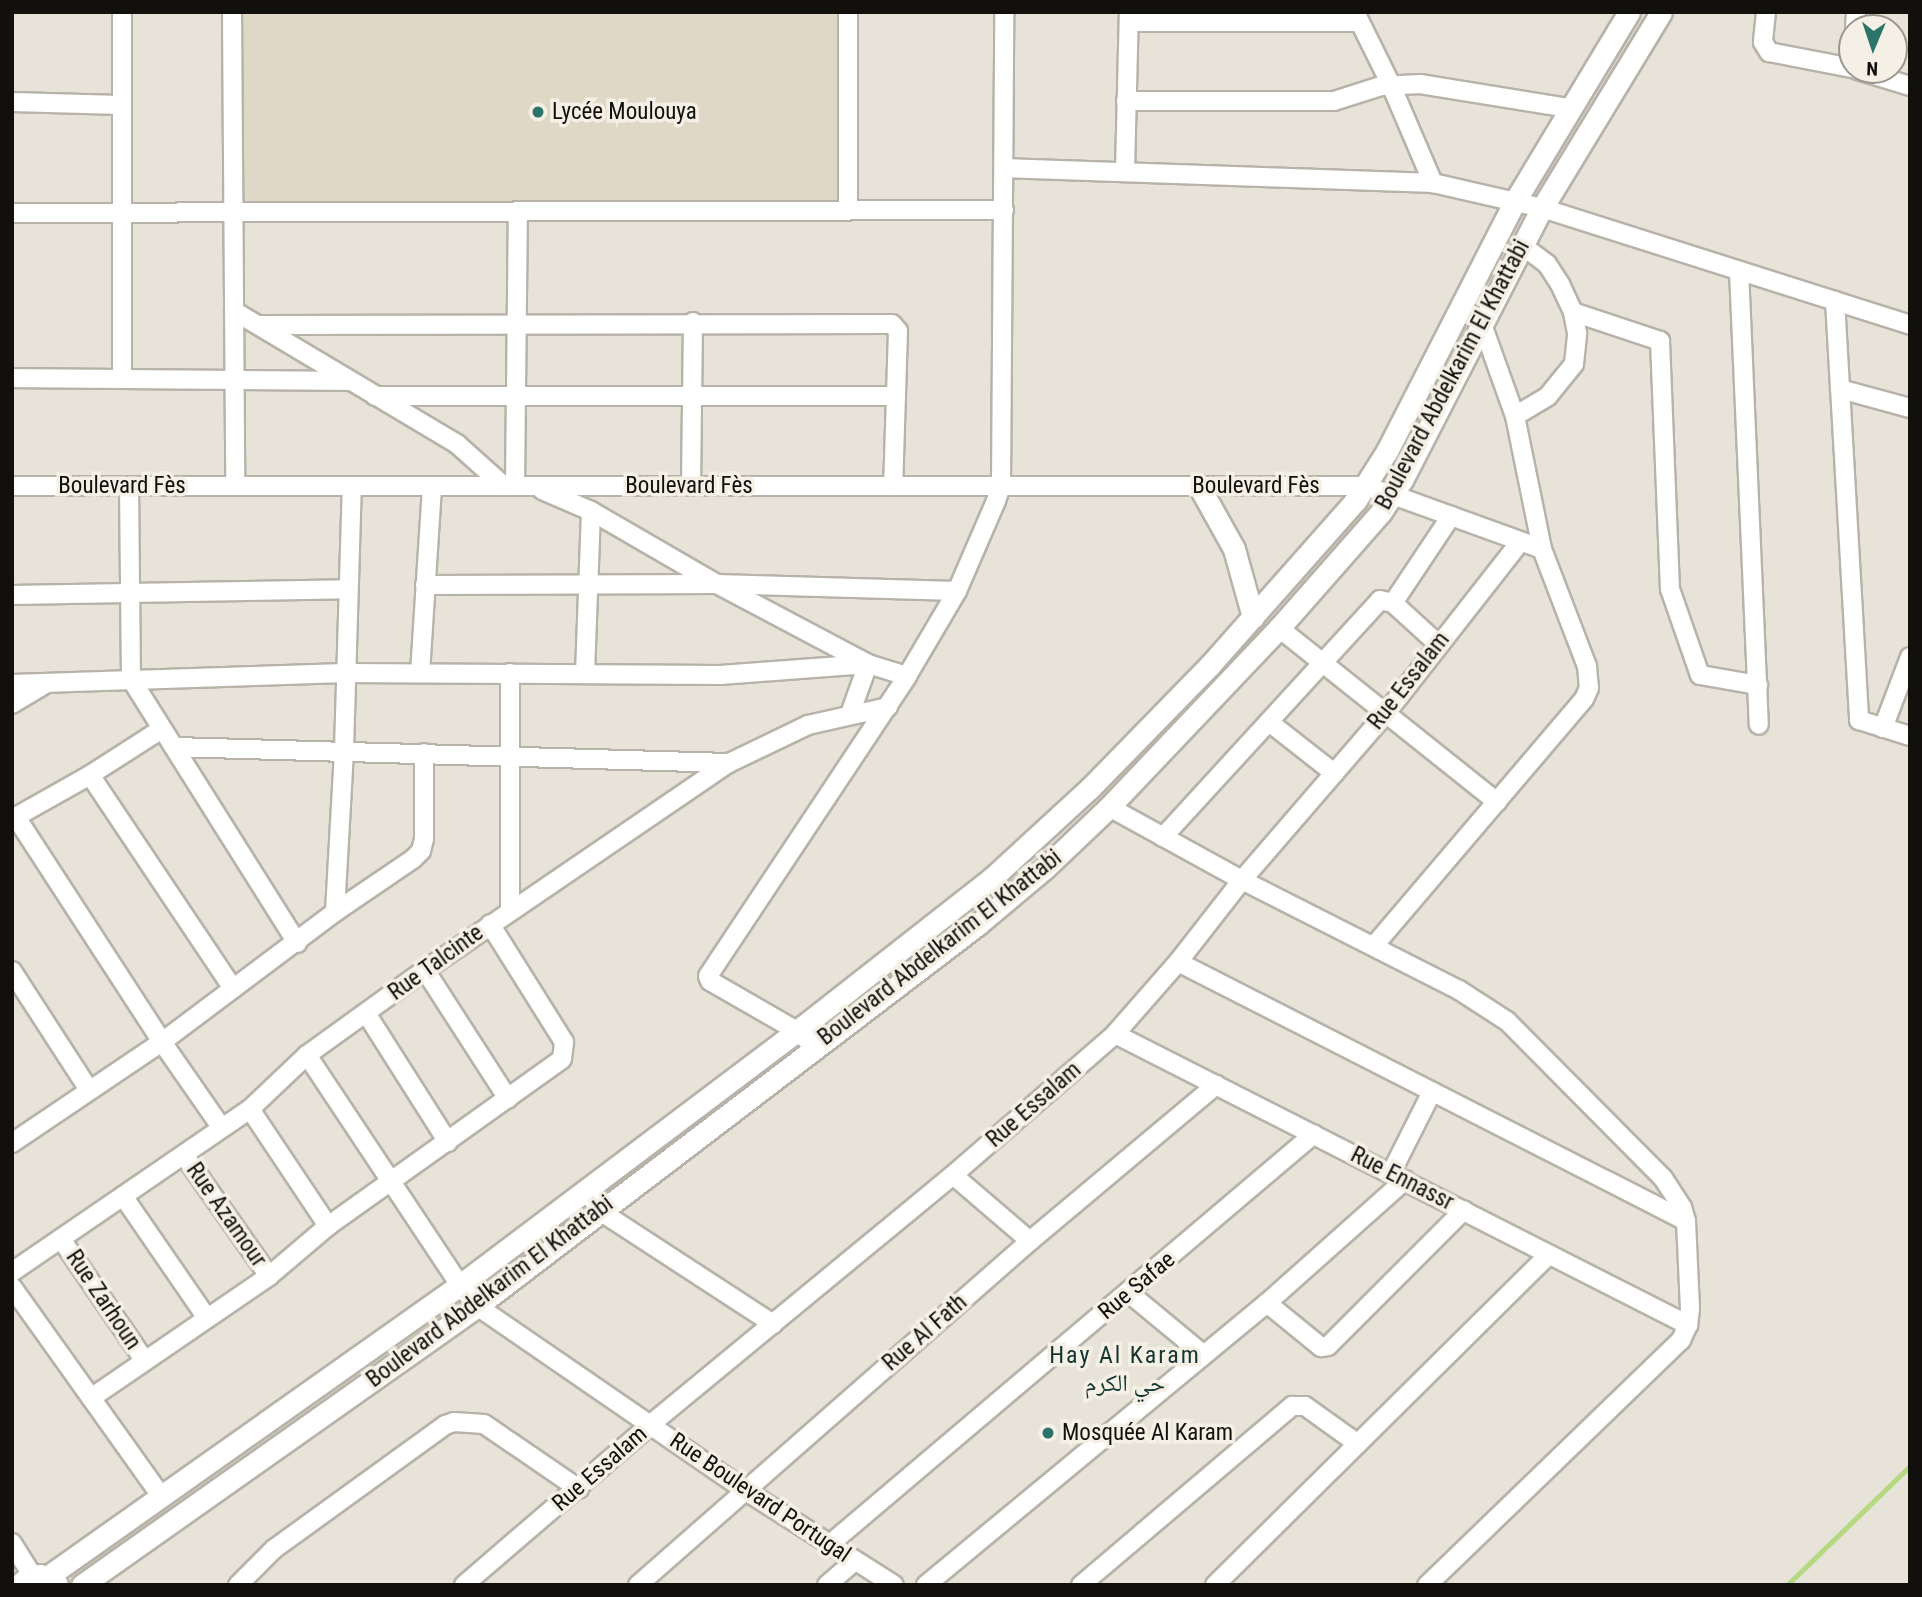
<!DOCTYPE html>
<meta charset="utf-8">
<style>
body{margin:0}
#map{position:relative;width:1922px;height:1597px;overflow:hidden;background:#e7e3d8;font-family:"Roboto Condensed","Noto Naskh Arabic",sans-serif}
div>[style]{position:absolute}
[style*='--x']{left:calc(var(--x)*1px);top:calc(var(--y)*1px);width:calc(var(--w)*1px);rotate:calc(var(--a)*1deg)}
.built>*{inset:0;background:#dfd8c6}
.stream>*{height:5px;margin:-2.5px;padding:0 2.5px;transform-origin:2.5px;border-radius:2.5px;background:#b5d981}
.roads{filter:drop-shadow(2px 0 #b7b3a9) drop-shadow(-2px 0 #b7b3a9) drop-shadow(0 2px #b7b3a9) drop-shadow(0 -2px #b7b3a9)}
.minor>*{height:18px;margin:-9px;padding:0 9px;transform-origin:9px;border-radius:9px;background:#fff}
.tertiary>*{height:21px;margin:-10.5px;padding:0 10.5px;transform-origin:10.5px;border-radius:10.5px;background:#fff}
.dots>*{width:19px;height:19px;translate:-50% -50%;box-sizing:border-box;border:4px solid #f4f0e5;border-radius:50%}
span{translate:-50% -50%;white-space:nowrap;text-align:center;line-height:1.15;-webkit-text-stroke:7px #f4f0e5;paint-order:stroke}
.poi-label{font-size:23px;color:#12100d}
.left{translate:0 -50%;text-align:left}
.street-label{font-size:23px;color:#12100d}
.neighbourhood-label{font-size:24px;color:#133530;letter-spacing:2px}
.frame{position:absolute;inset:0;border:14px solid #12100d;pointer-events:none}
.north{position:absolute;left:1838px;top:14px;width:70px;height:70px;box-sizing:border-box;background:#f4f0e5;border:2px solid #9a968f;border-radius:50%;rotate:182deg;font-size:19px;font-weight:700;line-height:28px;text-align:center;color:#12100d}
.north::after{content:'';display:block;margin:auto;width:24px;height:32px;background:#2c7369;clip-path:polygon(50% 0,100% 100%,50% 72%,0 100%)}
</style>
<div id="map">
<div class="built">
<i style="clip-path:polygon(233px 12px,843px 12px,844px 212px,233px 212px)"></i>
</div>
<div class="stream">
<i style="--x:1787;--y:1585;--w:171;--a:-44.1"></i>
</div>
<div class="roads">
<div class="minor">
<i style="--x:232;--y:12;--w:474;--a:89.6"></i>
<i style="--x:848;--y:12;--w:197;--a:90"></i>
<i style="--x:1355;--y:12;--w:81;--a:63.7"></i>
<i style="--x:1391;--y:85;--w:107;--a:66.8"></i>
<i style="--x:1766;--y:12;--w:30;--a:96"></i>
<i style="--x:1763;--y:42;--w:12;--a:59"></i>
<i style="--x:1769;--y:52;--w:85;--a:10.9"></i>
<i style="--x:1129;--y:22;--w:230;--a:0"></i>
<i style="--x:1855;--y:28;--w:16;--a:-86"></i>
<i style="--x:1857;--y:70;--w:55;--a:16.8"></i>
<i style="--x:1126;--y:101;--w:208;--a:0"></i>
<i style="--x:1334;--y:101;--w:49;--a:-17.7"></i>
<i style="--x:1381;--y:86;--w:39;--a:-3"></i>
<i style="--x:1420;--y:84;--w:151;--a:9.2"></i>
<i style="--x:12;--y:102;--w:109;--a:1.6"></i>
<i style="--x:1004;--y:168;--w:429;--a:2"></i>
<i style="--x:1433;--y:183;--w:112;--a:12.9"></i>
<i style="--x:1542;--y:208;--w:386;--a:17.6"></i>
<i style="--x:1125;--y:171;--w:159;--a:-88.6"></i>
<i style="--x:12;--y:213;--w:992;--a:-0.17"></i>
<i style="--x:1739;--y:271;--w:454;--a:87.5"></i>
<i style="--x:1835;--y:301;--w:420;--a:86.7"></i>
<i style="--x:1859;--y:720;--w:53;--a:17.4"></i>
<i style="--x:234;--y:311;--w:260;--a:30.8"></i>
<i style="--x:457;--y:444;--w:63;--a:41.8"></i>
<i style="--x:1573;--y:312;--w:92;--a:18.4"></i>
<i style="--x:1660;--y:341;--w:248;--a:87.7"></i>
<i style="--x:1670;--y:589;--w:91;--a:70.8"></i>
<i style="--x:1700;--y:675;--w:59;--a:9.8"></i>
<i style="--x:1482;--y:324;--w:98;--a:70.3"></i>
<i style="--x:1515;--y:416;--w:136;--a:78.5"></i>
<i style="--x:261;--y:325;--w:631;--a:-0.09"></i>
<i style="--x:892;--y:324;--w:9;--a:49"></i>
<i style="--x:898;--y:331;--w:155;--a:91.8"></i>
<i style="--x:12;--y:378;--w:337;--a:0.5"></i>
<i style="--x:122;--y:378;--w:366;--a:-90"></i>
<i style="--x:1840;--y:389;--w:73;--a:15.2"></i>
<i style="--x:375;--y:396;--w:521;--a:0"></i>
<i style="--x:1515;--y:416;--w:39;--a:-31"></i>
<i style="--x:1548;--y:396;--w:41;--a:-50.9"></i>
<i style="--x:1574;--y:364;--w:31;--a:-84"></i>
<i style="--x:1577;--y:333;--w:21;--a:-101"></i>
<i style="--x:1573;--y:312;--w:31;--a:-115"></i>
<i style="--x:1560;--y:284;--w:24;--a:-123"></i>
<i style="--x:1547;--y:264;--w:31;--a:-143"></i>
<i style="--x:12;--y:486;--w:1353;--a:0"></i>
<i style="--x:1365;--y:486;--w:29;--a:18"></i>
<i style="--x:1393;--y:495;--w:158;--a:19.9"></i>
<i style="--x:1542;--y:549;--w:125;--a:69"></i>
<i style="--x:1587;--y:666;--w:22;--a:85"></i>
<i style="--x:1589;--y:688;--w:12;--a:114"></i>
<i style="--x:1584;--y:699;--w:324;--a:130.4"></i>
<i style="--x:129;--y:486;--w:193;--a:89.4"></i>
<i style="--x:131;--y:679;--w:312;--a:57.8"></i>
<i style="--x:515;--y:486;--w:274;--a:-89.4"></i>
<i style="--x:691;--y:486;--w:164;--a:-89.3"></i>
<i style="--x:542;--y:490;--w:53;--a:23.2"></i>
<i style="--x:591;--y:511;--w:146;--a:30.1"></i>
<i style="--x:717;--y:584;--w:171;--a:27.9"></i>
<i style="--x:868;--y:664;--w:41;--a:17.1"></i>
<i style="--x:425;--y:585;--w:292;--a:-0.2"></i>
<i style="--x:717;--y:584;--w:240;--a:1.7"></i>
<i style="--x:12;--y:595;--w:336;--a:-1"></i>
<i style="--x:1393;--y:603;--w:105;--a:-56.3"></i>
<i style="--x:1279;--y:628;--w:279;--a:38.6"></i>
<i style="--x:420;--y:673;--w:187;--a:-86.3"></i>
<i style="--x:585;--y:674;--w:163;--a:-87.9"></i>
<i style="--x:12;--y:684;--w:333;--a:-1.9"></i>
<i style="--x:345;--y:673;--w:375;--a:0.3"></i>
<i style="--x:720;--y:675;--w:148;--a:-4.3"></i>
<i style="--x:868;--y:664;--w:53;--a:109.8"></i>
<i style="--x:12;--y:704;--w:39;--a:-31"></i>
<i style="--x:1269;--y:722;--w:83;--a:38.1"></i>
<i style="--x:1883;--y:728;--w:76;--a:-69.2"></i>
<i style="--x:174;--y:747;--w:555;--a:1.65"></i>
<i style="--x:90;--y:775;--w:257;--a:56.2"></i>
<i style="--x:1109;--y:807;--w:152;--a:28.8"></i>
<i style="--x:1242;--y:880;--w:243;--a:26.9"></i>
<i style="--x:1459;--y:990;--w:57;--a:32.9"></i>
<i style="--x:1507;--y:1021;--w:221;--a:45.2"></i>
<i style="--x:1663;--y:1178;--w:35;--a:57"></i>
<i style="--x:1682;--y:1207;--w:15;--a:74"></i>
<i style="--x:1686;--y:1221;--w:88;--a:87.4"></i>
<i style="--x:1690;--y:1309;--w:16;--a:97"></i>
<i style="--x:1688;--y:1325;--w:17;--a:115"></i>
<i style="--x:1681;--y:1340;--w:353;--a:136"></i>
<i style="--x:16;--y:817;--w:268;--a:57"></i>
<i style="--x:162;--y:1042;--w:103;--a:55.2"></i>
<i style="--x:12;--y:819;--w:90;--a:-29.4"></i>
<i style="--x:90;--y:775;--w:85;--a:-32.6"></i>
<i style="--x:1163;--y:837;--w:321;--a:-47.5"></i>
<i style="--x:1380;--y:600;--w:13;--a:13"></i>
<i style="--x:1393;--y:603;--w:61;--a:42.3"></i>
<i style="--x:510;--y:910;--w:237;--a:-90"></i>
<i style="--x:335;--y:912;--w:162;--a:-86.8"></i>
<i style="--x:344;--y:750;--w:264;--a:-88.3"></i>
<i style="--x:1178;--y:962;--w:570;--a:27.01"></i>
<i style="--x:425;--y:970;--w:153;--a:57.2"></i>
<i style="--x:12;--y:971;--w:142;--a:57.1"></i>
<i style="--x:366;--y:1013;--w:153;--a:57.6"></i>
<i style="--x:1115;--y:1034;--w:643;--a:26.92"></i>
<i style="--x:815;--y:1047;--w:24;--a:-138"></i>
<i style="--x:797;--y:1031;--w:100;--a:-150.1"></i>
<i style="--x:710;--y:981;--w:5;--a:-112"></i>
<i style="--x:708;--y:976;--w:360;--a:-56.4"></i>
<i style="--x:907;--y:676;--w:99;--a:-59.5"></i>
<i style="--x:957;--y:591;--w:98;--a:-66.6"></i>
<i style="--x:996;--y:501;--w:16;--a:-72"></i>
<i style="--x:1001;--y:486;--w:474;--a:-89.6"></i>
<i style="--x:307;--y:1055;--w:276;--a:56.4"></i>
<i style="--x:460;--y:1285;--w:27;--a:51"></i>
<i style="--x:477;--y:1306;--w:326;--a:34.5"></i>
<i style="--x:746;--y:1491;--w:175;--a:32.4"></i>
<i style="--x:250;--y:1109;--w:141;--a:56.3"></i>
<i style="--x:12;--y:1143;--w:181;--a:-34"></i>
<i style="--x:162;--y:1042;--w:216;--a:-36.9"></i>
<i style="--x:335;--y:912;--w:94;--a:-34.2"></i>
<i style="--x:413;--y:859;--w:11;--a:-45"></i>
<i style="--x:421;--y:851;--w:12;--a:-76"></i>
<i style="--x:424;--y:839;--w:86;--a:-90"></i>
<i style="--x:184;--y:1155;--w:148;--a:54.9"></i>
<i style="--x:1391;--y:1173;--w:91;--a:-63.2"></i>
<i style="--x:953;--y:1175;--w:101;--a:40.6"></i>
<i style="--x:585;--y:1191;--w:35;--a:47"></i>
<i style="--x:609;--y:1217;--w:196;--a:33.1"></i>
<i style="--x:123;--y:1196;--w:148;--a:55.5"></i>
<i style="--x:61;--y:1239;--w:148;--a:55.5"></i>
<i style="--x:12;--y:1272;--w:288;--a:-34.4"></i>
<i style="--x:250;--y:1109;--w:79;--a:-43.5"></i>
<i style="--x:307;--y:1055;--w:145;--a:-35.8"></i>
<i style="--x:425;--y:970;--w:368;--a:-34.3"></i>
<i style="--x:729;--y:763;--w:88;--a:-25.7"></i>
<i style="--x:808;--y:725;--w:82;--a:-12.7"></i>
<i style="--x:12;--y:1287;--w:257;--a:54.5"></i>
<i style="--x:1129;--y:1293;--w:97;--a:39.6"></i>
<i style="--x:1267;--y:1303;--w:70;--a:39.2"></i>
<i style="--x:1321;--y:1347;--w:7;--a:-8"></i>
<i style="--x:1328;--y:1346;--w:192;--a:-45"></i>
<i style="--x:91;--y:1398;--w:216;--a:-34.4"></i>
<i style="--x:269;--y:1276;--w:77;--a:-40.3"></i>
<i style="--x:328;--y:1226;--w:287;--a:-35.5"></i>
<i style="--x:562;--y:1059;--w:17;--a:-83"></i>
<i style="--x:564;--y:1042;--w:139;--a:-122.1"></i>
<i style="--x:12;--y:1543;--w:39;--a:58"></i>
<i style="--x:830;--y:1544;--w:634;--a:-40.27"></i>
<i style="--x:238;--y:1585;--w:51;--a:-45"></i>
<i style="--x:274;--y:1549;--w:211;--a:-35.9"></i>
<i style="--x:445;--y:1425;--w:9;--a:-18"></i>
<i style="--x:454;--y:1422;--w:30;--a:4"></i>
<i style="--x:484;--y:1424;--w:115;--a:34.4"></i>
<i style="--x:464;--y:1585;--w:247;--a:-40.7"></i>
<i style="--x:651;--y:1424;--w:391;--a:-39.5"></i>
<i style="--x:953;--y:1175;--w:215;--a:-41"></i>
<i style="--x:1115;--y:1034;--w:96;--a:-48.8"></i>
<i style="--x:1178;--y:962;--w:104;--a:-52"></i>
<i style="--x:1242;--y:880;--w:221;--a:-49.2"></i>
<i style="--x:1386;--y:713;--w:217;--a:-51.9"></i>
<i style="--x:638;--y:1585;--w:522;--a:-41.27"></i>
<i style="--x:1030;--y:1241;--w:243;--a:-40"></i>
<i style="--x:827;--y:1585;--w:37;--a:-41"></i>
<i style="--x:926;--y:1585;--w:442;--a:-39.6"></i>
<i style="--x:1267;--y:1303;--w:185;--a:-41.7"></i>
<i style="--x:1081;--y:1585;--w:277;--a:-40.3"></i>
<i style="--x:1292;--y:1406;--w:13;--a:0"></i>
<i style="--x:1305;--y:1406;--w:65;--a:35.6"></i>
<i style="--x:1215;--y:1585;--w:470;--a:-44.7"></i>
</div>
<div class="tertiary">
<i style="--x:1199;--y:486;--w:72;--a:60.9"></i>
<i style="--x:1234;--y:549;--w:71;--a:74.4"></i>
<i style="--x:47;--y:1577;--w:506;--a:-35.26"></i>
<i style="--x:460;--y:1285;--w:422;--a:-37"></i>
<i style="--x:797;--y:1031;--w:248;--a:-38.1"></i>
<i style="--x:992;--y:878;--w:133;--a:-42.6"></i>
<i style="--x:1090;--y:788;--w:172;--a:-45.7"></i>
<i style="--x:1210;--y:665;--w:220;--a:-48.5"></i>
<i style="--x:1356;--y:500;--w:58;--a:-57.7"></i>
<i style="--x:1387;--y:451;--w:281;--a:-62.9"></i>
<i style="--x:1515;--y:201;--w:221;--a:-58.9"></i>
<i style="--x:19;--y:1585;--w:11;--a:-41"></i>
<i style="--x:27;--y:1578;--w:13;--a:-13"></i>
<i style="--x:40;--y:1575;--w:19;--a:28"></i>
<i style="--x:82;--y:1585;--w:484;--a:-35.2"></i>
<i style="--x:477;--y:1306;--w:629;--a:-37.31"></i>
<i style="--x:977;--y:925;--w:89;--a:-40"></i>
<i style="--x:1045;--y:868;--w:88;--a:-43.6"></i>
<i style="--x:1109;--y:807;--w:247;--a:-46.5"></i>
<i style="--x:1279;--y:628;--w:154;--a:-48.7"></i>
<i style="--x:1381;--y:512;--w:38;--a:-57"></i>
<i style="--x:1402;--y:480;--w:306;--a:-62.8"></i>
<i style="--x:1542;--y:208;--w:229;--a:-58.7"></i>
</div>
</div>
<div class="dots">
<i style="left:538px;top:112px;background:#2c7369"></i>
<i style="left:1048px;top:1433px;background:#2c7369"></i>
</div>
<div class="poi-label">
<span class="left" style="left:552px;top:112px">Lycée Moulouya</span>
<span class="left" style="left:1062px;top:1433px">Mosquée Al Karam</span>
</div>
<div class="street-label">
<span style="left:1453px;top:375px;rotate:-62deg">Boulevard Abdelkarim El Khattabi</span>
<span style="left:122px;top:486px">Boulevard Fès</span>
<span style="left:689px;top:486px">Boulevard Fès</span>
<span style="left:1256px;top:486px">Boulevard Fès</span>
<span style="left:1409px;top:681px;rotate:-52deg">Rue Essalam</span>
<span style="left:940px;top:948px;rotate:-38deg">Boulevard Abdelkarim El Khattabi</span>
<span style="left:436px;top:963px;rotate:-36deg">Rue Talcinte</span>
<span style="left:1034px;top:1105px;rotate:-41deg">Rue Essalam</span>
<span style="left:1402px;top:1179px;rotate:27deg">Rue Ennassr</span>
<span style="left:226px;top:1215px;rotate:55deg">Rue Azamour</span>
<span style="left:1137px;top:1286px;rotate:-40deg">Rue Safae</span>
<span style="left:490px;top:1292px;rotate:-37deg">Boulevard Abdelkarim El Khattabi</span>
<span style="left:103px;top:1300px;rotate:56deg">Rue Zarhoun</span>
<span style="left:925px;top:1333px;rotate:-41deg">Rue Al Fath</span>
<span style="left:600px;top:1469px;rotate:-41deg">Rue Essalam</span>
<span style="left:760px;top:1498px;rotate:34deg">Rue Boulevard Portugal</span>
</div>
<div class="neighbourhood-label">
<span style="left:1125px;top:1370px">Hay Al Karam<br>حي الكرم</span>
</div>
<div class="frame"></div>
<div class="north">N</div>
</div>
